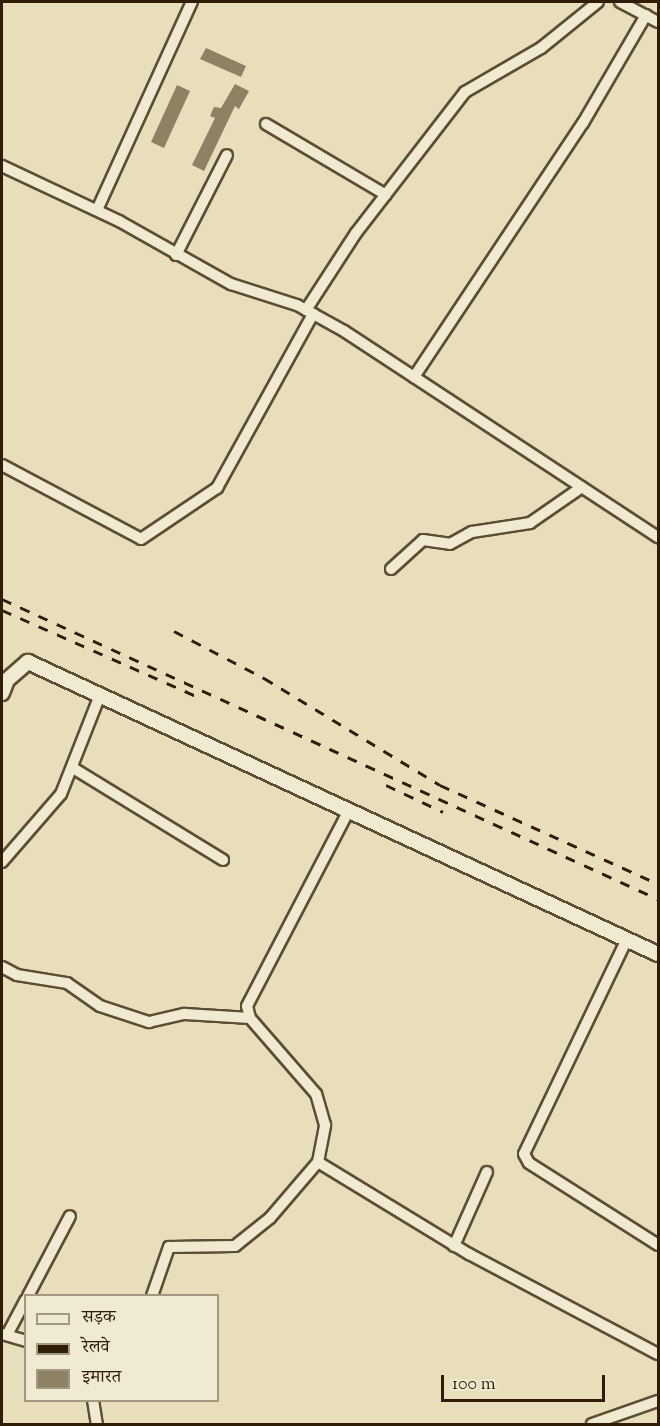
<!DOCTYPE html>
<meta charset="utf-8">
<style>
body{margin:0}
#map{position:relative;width:660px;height:1426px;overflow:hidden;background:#e8debb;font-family:"Sorts Mill Goudy","Noto Serif Devanagari",serif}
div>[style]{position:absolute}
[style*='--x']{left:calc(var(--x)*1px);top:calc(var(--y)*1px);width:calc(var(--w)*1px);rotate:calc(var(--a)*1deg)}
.building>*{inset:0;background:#8f8164}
.roads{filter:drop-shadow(2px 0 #5d4d32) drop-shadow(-2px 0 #5d4d32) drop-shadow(0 2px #5d4d32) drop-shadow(0 -2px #5d4d32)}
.street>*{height:10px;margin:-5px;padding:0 5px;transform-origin:5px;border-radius:5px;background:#f0ead3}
.secondary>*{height:14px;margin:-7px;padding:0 7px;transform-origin:7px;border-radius:7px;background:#f0ead3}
.rail>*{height:3px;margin-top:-1.5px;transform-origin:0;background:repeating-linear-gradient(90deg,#2f1d05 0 10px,transparent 0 20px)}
span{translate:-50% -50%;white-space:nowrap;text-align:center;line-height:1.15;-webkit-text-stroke:6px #f0ead3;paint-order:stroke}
.frame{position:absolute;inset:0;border:3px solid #2f1d05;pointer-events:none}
.legend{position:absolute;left:24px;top:1294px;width:195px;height:108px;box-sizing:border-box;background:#f0ead3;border:2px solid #a39881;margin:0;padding:8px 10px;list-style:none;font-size:18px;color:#2f1d05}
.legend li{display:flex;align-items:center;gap:12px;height:30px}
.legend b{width:30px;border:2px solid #a39881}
.scale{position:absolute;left:441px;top:1375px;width:164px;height:27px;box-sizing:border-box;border:3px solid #2f1d05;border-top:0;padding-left:8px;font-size:18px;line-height:21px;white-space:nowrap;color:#2f1d05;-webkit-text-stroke:4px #f0ead3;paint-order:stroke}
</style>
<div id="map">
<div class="building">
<i style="clip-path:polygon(206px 48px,246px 66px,241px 77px,200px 59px)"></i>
<i style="clip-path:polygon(235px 84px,249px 91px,239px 109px,235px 106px,204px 171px,192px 165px,215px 118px,210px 116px,214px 107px,221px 108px)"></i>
<i style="clip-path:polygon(177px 85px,190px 91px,164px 148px,151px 142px)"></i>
</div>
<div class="roads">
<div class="street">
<i style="--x:620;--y:2;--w:43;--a:27.8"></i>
<i style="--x:266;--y:124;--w:139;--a:30.6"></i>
<i style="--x:2;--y:166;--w:129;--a:25.2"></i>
<i style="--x:119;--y:221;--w:129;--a:29.4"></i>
<i style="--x:231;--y:284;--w:69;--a:17.7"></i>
<i style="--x:297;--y:305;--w:54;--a:29"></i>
<i style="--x:344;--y:331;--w:376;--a:33.3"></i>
<i style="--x:97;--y:210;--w:229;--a:-65.5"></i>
<i style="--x:176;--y:255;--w:112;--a:-63"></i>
<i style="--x:306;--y:310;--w:92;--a:-57"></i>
<i style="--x:356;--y:233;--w:178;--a:-52.3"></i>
<i style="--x:465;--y:92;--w:88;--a:-30.1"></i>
<i style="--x:541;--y:48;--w:73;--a:-38.9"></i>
<i style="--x:414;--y:377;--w:305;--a:-56.4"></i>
<i style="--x:583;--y:123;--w:125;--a:-59.7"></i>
<i style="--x:2;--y:465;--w:157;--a:28"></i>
<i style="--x:141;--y:539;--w:92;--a:-33.9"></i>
<i style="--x:217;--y:488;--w:199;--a:-61.1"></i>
<i style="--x:391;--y:569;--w:43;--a:-42.2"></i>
<i style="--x:423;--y:540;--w:27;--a:8"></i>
<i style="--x:450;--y:544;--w:25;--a:-29"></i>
<i style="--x:472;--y:532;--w:59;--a:-8.8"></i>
<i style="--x:530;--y:523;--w:63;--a:-34.7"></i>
<i style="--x:73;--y:768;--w:176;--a:31.5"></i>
<i style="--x:2;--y:862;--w:90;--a:-49.1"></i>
<i style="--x:61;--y:794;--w:106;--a:-68.5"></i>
<i style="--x:627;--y:939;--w:238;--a:115.6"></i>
<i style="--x:524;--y:1154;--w:10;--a:61"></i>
<i style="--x:529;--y:1163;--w:153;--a:32.4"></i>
<i style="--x:2;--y:967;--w:17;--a:28"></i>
<i style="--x:17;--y:975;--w:51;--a:9.1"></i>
<i style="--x:67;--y:983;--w:40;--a:34.9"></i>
<i style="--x:100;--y:1006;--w:52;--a:18.1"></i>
<i style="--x:149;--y:1022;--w:37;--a:-13"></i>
<i style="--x:185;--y:1014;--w:65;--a:3.5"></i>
<i style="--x:318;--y:1162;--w:177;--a:31.4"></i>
<i style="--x:469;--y:1254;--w:214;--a:27.9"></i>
<i style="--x:454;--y:1246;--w:81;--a:-66"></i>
<i style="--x:28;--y:1296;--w:90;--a:-62.3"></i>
<i style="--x:152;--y:1296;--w:52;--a:-70.9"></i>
<i style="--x:169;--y:1247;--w:66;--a:-0.9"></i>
<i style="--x:235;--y:1246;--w:45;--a:-38.7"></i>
<i style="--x:270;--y:1218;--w:74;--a:-49.4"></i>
<i style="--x:318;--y:1162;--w:38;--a:-79"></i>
<i style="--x:325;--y:1125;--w:32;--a:-106"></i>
<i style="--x:316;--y:1094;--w:101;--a:-131"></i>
<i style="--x:250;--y:1018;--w:12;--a:-104"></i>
<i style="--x:247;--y:1006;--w:221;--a:-62.5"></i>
<i style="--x:2;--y:1334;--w:25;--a:16"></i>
<i style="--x:7;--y:1335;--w:40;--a:-62"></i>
<i style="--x:93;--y:1400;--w:24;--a:81"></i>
<i style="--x:592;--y:1424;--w:70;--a:-19.2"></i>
</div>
<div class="secondary">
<i style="--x:2;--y:693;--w:14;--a:-69"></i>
<i style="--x:7;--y:680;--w:28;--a:-41"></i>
<i style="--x:28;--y:662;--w:694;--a:24.87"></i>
</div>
</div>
<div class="rail">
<i style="--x:2;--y:599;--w:721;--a:24.58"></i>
<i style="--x:2;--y:610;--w:212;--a:23.9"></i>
<i style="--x:174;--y:631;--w:102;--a:27.6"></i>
<i style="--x:264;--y:678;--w:206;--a:31.3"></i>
<i style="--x:440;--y:785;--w:239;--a:24.4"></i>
<i style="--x:386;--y:785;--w:63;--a:25.3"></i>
</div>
<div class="frame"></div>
<ul class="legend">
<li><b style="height:8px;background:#f0ead3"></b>सड़क</li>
<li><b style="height:8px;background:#2f1d05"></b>रेलवे</li>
<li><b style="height:16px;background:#8f8164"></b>इमारत</li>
</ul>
<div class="scale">100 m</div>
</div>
